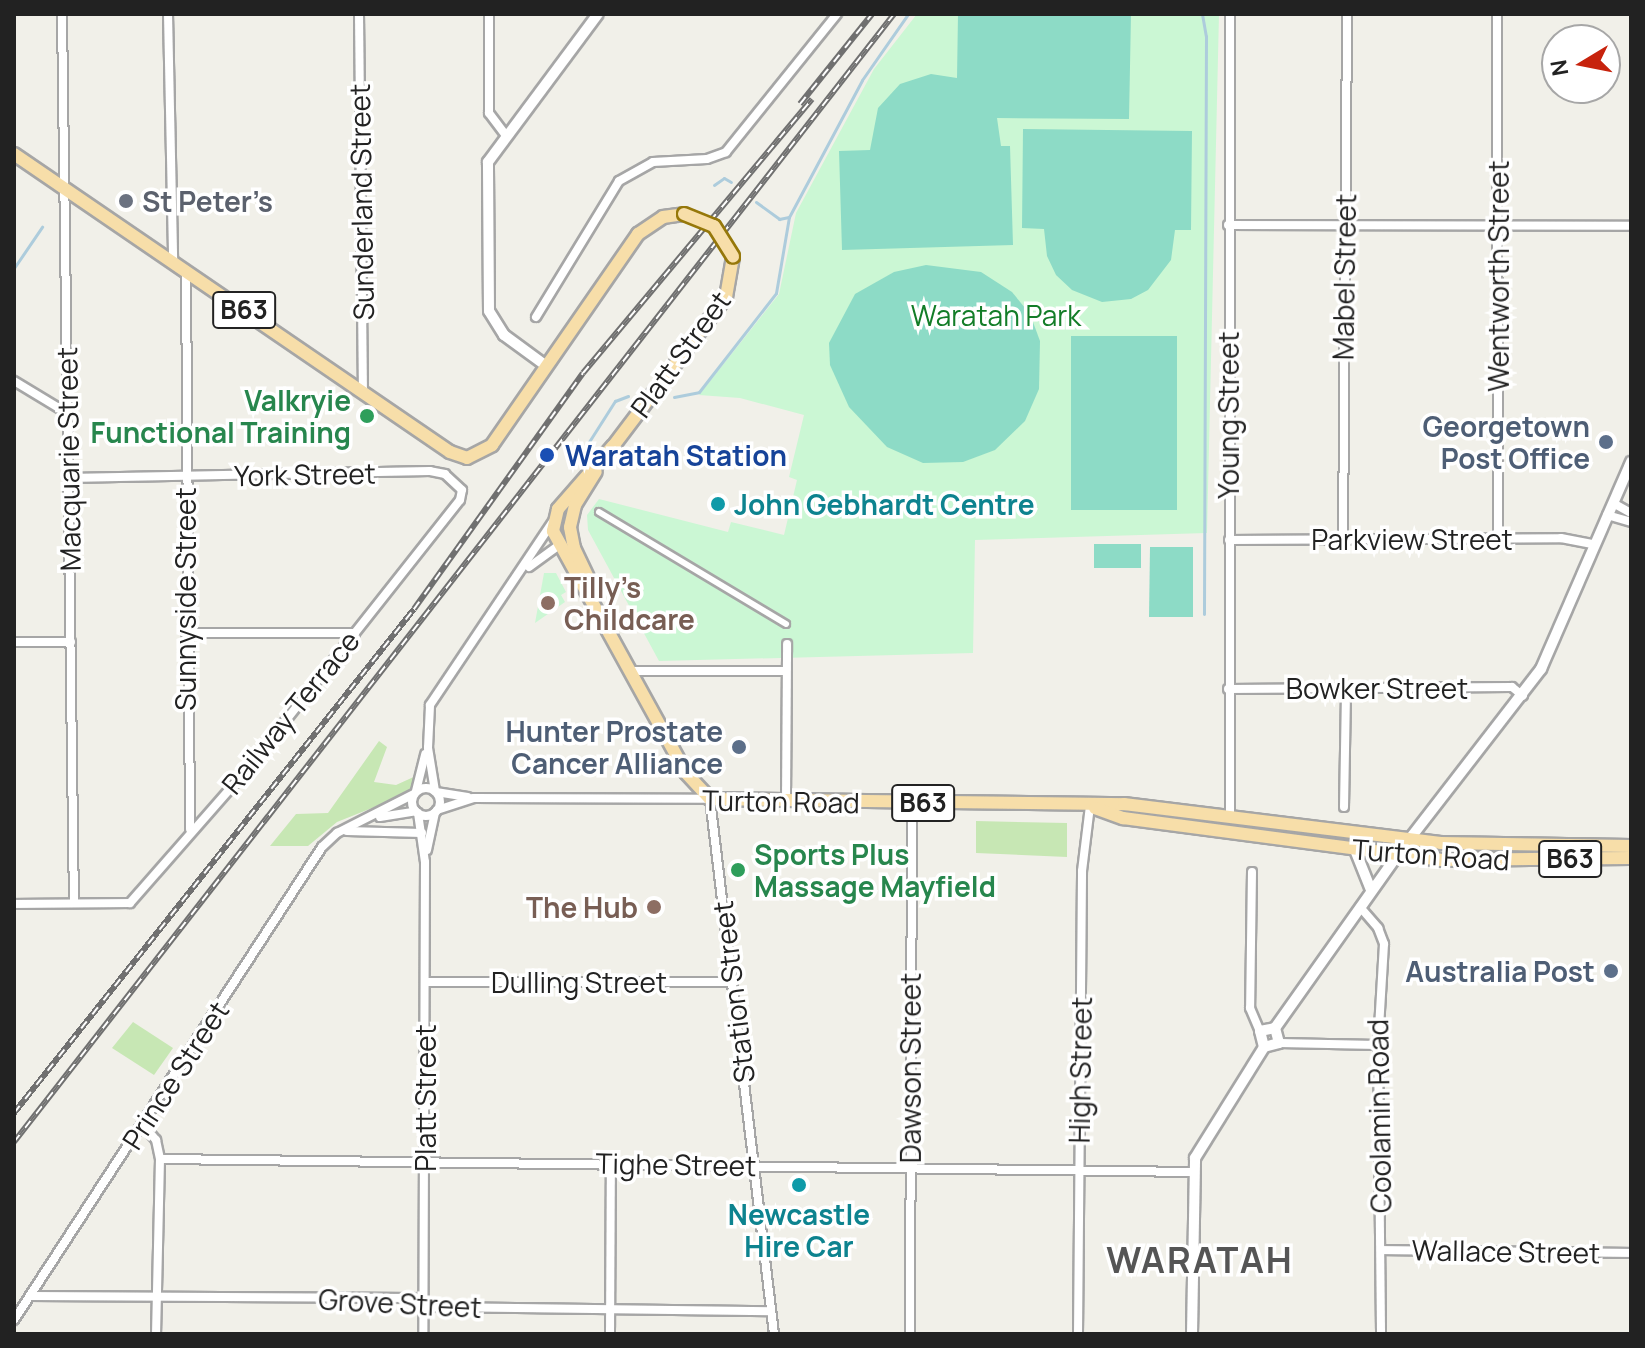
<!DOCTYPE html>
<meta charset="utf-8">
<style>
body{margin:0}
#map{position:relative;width:1645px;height:1348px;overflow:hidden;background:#f1f0e9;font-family:Manrope,sans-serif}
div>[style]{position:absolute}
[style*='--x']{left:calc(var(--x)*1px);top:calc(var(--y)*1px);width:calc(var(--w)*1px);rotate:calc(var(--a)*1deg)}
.grass>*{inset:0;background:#c7e7b4}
.park>*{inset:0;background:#cbf7d4}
.pitch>*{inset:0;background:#8ddbc6}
.stream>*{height:3px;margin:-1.5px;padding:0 1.5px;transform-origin:1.5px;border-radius:1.5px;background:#adccdc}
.roads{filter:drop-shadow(2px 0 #a6a6a6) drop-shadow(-2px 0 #a6a6a6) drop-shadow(0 2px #a6a6a6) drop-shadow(0 -2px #a6a6a6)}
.pedestrian>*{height:6px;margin:-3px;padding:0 3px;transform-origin:3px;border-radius:3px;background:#fff}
.minor>*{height:8px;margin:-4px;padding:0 4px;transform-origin:4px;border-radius:4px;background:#fff}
.minor>.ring{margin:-4px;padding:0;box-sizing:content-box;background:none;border:8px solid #fff;border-radius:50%}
.tertiary>*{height:10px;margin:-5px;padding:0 5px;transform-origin:5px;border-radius:5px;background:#fff}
.primary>*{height:12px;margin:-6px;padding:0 6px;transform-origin:6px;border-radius:6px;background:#f7dea9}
.rail>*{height:6px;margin-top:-3px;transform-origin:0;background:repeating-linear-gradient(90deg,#fff 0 9px,#707070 0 18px);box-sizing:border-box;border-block:2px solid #707070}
.bridges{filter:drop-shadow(2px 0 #96780a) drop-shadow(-2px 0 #96780a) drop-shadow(0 2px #96780a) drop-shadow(0 -2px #96780a)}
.primary-bridge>*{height:12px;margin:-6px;padding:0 6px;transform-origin:6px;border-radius:6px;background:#f7dea9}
.dots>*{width:22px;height:22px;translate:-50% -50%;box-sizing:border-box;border:4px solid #fff;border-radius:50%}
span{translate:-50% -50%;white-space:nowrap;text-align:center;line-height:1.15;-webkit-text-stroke:7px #fff;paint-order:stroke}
.shield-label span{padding:2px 6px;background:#fff;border:2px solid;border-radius:6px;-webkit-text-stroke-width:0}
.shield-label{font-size:26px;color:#222;font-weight:700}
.worship-label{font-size:28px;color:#5b616d;font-weight:700}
.left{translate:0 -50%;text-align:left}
.street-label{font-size:28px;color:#222}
.park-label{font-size:28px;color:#137d28}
.leisure-label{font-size:28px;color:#27864d;font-weight:700}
.right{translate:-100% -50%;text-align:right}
.service-label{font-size:28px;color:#4e5e75;font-weight:700}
.transit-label{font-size:28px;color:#164399;font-weight:700}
.culture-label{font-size:28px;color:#0d838f;font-weight:700}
.education-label{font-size:28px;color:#785e54;font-weight:700}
.district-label{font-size:36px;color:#555;font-weight:700;letter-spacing:2px}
.frame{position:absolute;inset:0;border:16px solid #222;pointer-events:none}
.north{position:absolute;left:1541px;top:24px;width:80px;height:80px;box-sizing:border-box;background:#fff;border:2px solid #a7a7a7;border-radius:50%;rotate:260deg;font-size:22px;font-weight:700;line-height:32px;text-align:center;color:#222}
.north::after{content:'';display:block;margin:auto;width:28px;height:36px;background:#c7230d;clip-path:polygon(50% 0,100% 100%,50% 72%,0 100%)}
</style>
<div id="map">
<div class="grass">
<i style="clip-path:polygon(379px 741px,387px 747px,374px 782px,396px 785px,418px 775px,407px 794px,337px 822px,308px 846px,270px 846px,296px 814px,328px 813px)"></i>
<i style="clip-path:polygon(976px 821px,1067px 823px,1067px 857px,976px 853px)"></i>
<i style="clip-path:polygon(133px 1022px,173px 1048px,154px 1075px,112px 1048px)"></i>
</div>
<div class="park">
<i style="clip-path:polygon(917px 14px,1219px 14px,1207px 533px,975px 540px,973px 653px,659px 661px,588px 530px,587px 515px,599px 499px,728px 532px,731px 522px,784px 535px,797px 480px,789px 477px,804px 415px,740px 398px,699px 395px,779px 294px,796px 213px,874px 69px)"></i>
<i style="clip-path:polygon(544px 573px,556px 573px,566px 592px,561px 595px,565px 602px,535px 623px)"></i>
</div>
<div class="pitch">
<i style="clip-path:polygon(958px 14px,1131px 14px,1129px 119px,997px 118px,1001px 146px,1010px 146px,1013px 245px,842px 250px,839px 151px,870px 150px,878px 108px,900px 84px,931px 74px,957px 78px)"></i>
<i style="clip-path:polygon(1023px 129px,1192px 131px,1191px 230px,1175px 230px,1171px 260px,1148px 290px,1131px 299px,1102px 302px,1072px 290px,1056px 275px,1047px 256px,1044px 229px,1022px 228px)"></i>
<i style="clip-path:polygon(926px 265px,981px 272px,1012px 292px,1030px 314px,1040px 341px,1039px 389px,1025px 421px,995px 450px,963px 462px,923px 463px,887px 447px,849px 407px,830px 365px,829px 343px,855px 294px,894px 272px)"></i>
<i style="clip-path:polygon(1071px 336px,1177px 336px,1177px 510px,1071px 510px)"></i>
<i style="clip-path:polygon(1094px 544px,1141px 544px,1141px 568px,1094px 568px)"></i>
<i style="clip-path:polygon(1150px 547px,1193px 547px,1193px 617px,1149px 617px)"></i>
</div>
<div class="stream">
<i style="--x:1202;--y:14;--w:22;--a:80"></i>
<i style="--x:1206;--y:36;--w:578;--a:90.2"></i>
<i style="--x:714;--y:185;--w:12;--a:-35"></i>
<i style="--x:724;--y:178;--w:8;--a:30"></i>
<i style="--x:756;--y:202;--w:29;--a:36"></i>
<i style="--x:779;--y:219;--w:10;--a:-11"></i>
<i style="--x:14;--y:268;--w:50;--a:-55.7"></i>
<i style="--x:674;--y:397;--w:25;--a:-11"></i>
<i style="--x:699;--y:392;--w:125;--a:-52.1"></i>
<i style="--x:776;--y:293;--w:77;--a:-80.3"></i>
<i style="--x:789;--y:217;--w:155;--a:-61.9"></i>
<i style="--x:862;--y:80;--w:80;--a:-55.1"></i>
<i style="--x:578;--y:459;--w:69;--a:-57.5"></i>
<i style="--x:615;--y:401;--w:14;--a:-21"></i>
</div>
<div class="roads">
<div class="pedestrian">
<i style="--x:599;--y:512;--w:218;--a:30.9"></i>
</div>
<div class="minor">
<i style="--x:62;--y:14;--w:889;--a:89.23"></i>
<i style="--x:168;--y:14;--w:248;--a:88.8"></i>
<i style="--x:359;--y:14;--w:377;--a:89.4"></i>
<i style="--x:489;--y:14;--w:99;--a:90"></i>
<i style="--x:489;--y:113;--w:26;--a:53"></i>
<i style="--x:1497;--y:14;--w:525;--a:89.89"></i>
<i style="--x:1228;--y:225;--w:403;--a:0.1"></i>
<i style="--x:186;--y:272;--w:557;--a:89.59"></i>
<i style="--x:536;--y:317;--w:159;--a:-58.6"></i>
<i style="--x:619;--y:181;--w:39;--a:-29"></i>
<i style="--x:653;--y:162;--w:54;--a:-3.2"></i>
<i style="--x:707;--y:159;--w:20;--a:-20"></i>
<i style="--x:726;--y:152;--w:177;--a:-51.2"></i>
<i style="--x:14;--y:381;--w:62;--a:31.1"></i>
<i style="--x:1613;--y:503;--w:21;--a:29"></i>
<i style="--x:1607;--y:515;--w:25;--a:16"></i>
<i style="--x:1343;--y:539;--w:525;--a:-89.56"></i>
<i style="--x:1229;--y:540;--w:332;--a:-0.3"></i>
<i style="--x:1561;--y:538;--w:33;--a:11"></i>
<i style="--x:529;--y:567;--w:37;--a:-36"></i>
<i style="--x:186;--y:633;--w:169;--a:0"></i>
<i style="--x:14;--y:642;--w:57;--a:0"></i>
<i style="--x:632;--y:671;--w:154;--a:0"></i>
<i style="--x:1228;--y:689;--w:284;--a:-0.4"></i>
<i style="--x:1512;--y:687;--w:14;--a:39"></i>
<i class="ring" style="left:412px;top:788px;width:20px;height:20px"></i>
<i style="--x:416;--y:791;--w:38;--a:-76"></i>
<i style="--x:435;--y:791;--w:44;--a:-99.2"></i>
<i style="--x:428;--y:748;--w:43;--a:-87.3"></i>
<i style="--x:430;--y:705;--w:219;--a:-56.2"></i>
<i style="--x:436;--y:792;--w:32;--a:9"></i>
<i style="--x:786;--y:801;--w:157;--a:-89.6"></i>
<i style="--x:1344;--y:807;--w:118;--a:-89"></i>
<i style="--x:437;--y:810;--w:38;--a:-18"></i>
<i style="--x:473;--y:798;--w:237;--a:0.2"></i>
<i style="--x:710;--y:799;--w:539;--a:83.18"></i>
<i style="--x:418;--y:813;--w:49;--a:81.9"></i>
<i style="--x:425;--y:862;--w:472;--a:90.2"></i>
<i style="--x:1230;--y:815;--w:801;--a:-90"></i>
<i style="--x:380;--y:817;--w:36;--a:-9"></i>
<i style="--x:347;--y:831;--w:75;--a:1.5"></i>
<i style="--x:427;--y:850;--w:38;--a:-78"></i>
<i style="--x:1252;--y:872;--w:136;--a:90.8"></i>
<i style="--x:1250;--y:1008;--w:25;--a:67"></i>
<i style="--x:14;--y:904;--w:116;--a:-0.5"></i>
<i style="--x:130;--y:903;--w:181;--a:-48.8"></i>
<i style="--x:249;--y:767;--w:340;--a:-51.7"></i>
<i style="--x:460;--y:500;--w:10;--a:-79"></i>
<i style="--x:462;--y:490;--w:23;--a:-137"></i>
<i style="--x:445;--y:474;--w:15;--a:-169"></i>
<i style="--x:430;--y:471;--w:362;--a:178.9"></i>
<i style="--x:1360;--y:907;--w:28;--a:49"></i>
<i style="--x:1378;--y:928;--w:17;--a:69"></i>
<i style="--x:1384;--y:944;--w:101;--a:93.4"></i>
<i style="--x:1378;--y:1045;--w:289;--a:89.4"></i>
<i style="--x:425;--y:982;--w:308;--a:0"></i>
<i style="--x:1279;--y:1043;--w:99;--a:1.2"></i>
<i style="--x:143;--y:1125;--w:20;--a:49"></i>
<i style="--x:156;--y:1140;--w:19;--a:78"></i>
<i style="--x:160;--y:1159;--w:175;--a:91.3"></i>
<i style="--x:160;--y:1159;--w:1033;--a:0.72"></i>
<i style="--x:1381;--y:1250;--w:250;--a:0.7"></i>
<i style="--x:30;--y:1296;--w:385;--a:0.3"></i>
<i style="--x:415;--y:1298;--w:18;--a:29"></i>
<i style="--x:431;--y:1307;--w:340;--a:0.7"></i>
<i style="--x:14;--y:1320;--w:564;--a:-56.93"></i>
<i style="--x:322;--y:847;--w:21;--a:-43"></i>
<i style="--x:337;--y:833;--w:86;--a:-26.9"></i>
<i style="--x:610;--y:1334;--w:171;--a:-89.7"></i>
<i style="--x:910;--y:1334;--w:531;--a:-89.78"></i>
<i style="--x:1078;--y:1334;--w:463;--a:-89.5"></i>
<i style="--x:1082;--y:871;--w:65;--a:-83"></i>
</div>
<div class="tertiary">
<i style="--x:545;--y:365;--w:51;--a:-143.8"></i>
<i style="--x:504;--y:335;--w:28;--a:-122"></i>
<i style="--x:489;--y:311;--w:149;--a:-90.4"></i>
<i style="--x:488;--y:162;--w:184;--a:-53.4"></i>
<i style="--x:1355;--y:850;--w:43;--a:68.2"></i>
<i style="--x:1275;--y:1028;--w:213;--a:-54.7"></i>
<i style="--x:1398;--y:854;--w:234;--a:-52.3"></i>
<i style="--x:1541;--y:669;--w:226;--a:-66.5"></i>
<i style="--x:1264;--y:1047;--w:16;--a:-15"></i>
<i style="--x:1279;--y:1043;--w:16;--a:-105"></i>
<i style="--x:1264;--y:1047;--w:16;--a:-104"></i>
<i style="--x:1260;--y:1031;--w:15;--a:-11"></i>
<i style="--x:1192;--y:1334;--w:176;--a:-89"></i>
<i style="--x:1195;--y:1158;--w:131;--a:-58.1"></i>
</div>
<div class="primary">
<i style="--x:14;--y:154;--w:528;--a:34.35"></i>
<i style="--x:450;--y:452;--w:18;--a:19"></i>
<i style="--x:467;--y:458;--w:28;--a:-27"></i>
<i style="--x:492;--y:445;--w:257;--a:-55.3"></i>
<i style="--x:638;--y:234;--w:30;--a:-34"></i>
<i style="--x:663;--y:217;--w:21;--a:-8"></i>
<i style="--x:613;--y:446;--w:84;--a:131.1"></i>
<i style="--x:558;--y:509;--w:23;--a:103"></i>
<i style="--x:553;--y:531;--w:276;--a:61.2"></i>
<i style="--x:686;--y:773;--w:35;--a:47"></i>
<i style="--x:710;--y:799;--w:414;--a:0.7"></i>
<i style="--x:1124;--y:804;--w:319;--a:7"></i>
<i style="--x:1441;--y:843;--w:190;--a:0.9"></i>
<i style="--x:608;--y:453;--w:196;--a:-52.9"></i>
<i style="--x:726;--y:297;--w:41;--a:-80.1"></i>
<i style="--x:594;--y:590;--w:47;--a:-115.5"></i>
<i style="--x:574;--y:548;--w:21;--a:-101"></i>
<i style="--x:570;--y:527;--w:23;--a:-77"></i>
<i style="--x:575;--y:505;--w:39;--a:-58"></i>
<i style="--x:1095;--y:808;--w:30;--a:20"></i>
<i style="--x:1123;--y:818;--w:320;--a:7.5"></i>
<i style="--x:1440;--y:860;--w:191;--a:-0.6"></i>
</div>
</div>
<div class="rail">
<i style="--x:800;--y:104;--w:115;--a:-51.3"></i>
<i style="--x:14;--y:1113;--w:643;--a:-51.56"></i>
<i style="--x:414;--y:609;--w:290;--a:-54.4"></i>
<i style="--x:583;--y:373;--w:357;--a:-50.1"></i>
<i style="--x:14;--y:1142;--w:1431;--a:-52.04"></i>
</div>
<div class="bridges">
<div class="primary-bridge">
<i style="--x:684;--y:214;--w:32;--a:22"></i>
<i style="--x:714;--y:226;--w:36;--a:58"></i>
</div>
</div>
<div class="dots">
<i style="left:126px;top:201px;background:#6b7280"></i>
<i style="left:367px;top:416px;background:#2e9e5b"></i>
<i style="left:1606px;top:442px;background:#5c6f8a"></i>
<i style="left:547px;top:455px;background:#1a4fb4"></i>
<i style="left:718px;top:504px;background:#0f9aa8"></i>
<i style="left:548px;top:603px;background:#8d6e63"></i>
<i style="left:739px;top:747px;background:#5c6f8a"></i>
<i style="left:738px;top:870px;background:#2e9e5b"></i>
<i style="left:654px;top:907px;background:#8d6e63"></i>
<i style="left:1611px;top:971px;background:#5c6f8a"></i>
<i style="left:799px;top:1185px;background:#0f9aa8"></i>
</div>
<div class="shield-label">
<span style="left:244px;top:310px">B63</span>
<span style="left:923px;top:803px">B63</span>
<span style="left:1570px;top:859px">B63</span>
</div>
<div class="worship-label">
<span class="left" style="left:142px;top:201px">St Peter’s</span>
</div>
<div class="street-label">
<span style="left:361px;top:202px;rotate:-91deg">Sunderland Street</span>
<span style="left:1498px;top:276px;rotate:-90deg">Wentworth Street</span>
<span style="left:1344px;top:277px;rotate:-89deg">Mabel Street</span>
<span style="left:680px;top:354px;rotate:-54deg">Platt Street</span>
<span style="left:1228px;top:415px;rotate:-90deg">Young Street</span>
<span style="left:68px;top:459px;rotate:-91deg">Macquarie Street</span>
<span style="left:305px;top:474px;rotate:-1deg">York Street</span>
<span style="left:1412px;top:539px">Parkview Street</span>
<span style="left:185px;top:599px;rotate:-90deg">Sunnyside Street</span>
<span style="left:1377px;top:688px">Bowker Street</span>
<span style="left:290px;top:712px;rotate:-51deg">Railway Terrace</span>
<span style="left:781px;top:801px;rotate:1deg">Turton Road</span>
<span style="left:1431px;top:854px;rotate:4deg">Turton Road</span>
<span style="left:579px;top:982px">Dulling Street</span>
<span style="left:733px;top:992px;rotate:-97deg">Station Street</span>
<span style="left:910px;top:1068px;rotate:-90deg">Dawson Street</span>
<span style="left:1080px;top:1070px;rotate:-89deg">High Street</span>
<span style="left:175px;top:1075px;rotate:-57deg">Prince Street</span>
<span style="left:425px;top:1098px;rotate:-90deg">Platt Street</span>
<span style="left:1379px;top:1116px;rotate:-91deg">Coolamin Road</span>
<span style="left:676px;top:1164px;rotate:1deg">Tighe Street</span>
<span style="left:1506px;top:1251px;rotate:1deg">Wallace Street</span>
<span style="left:400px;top:1303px;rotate:3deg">Grove Street</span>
</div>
<div class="park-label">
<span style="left:996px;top:315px">Waratah Park</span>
</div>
<div class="leisure-label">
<span class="right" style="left:351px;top:416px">Valkryie<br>Functional Training</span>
<span class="left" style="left:754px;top:870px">Sports Plus<br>Massage Mayfield</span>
</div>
<div class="service-label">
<span class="right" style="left:1590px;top:442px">Georgetown<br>Post Office</span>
<span class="right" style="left:723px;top:747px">Hunter Prostate<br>Cancer Alliance</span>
<span class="right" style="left:1595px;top:971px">Australia Post</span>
</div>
<div class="transit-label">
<span class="left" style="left:565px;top:455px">Waratah Station</span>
</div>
<div class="culture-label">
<span class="left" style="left:734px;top:504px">John Gebhardt Centre</span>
<span style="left:799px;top:1230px">Newcastle<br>Hire Car</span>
</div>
<div class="education-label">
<span class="left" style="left:564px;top:603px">Tilly’s<br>Childcare</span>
<span class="right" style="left:638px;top:907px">The Hub</span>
</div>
<div class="district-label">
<span style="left:1200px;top:1260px">WARATAH</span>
</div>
<div class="frame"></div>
<div class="north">N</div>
</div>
